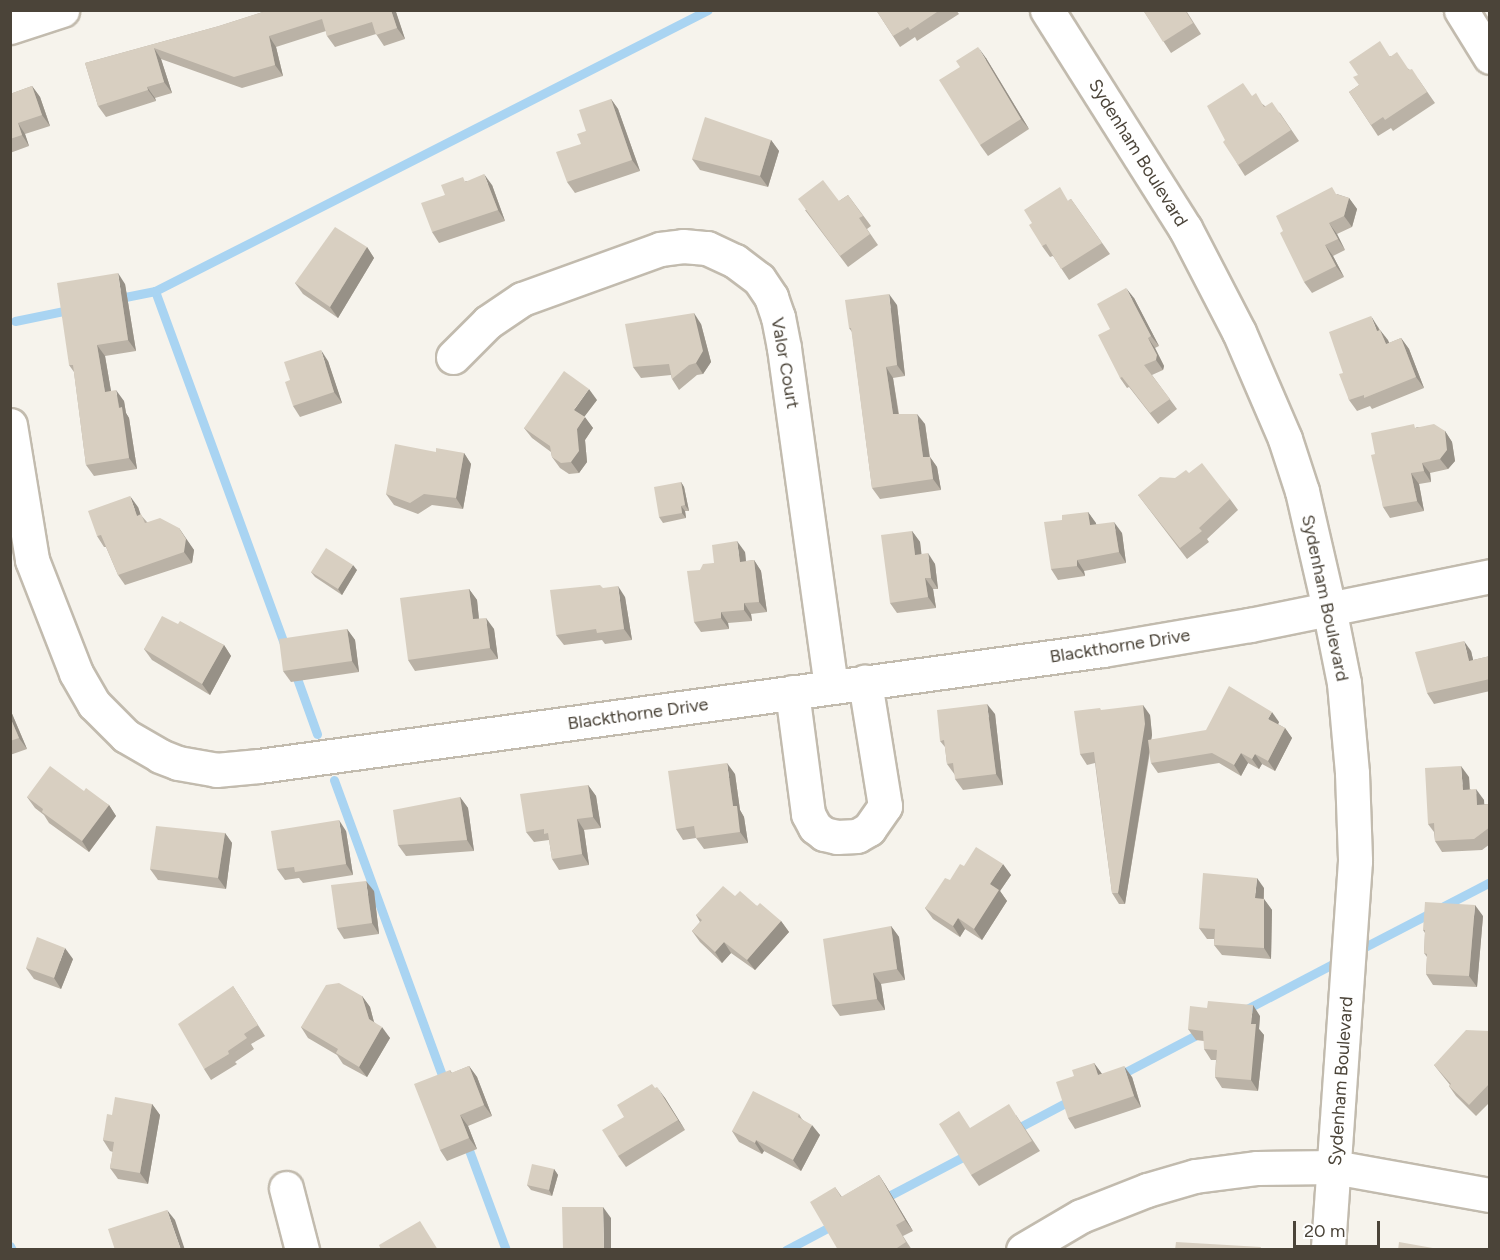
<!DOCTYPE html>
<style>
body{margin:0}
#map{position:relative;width:1500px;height:1260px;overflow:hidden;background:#f6f3ec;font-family:Figtree,sans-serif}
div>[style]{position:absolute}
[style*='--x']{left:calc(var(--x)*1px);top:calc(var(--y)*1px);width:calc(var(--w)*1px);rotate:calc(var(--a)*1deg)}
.stream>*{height:9px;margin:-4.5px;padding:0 4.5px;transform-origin:4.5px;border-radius:4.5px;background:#a9d4f2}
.roads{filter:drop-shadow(2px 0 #c2bbae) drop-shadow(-2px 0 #c2bbae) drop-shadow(0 2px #c2bbae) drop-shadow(0 -2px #c2bbae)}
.minor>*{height:33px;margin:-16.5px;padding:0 16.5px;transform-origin:16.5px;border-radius:16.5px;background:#fff}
.wall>*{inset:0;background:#bab2a6}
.shaded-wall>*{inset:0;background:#979187}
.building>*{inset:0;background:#d8cfc1}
span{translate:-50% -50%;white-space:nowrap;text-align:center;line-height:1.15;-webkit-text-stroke:5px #fff;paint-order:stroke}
.street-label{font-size:18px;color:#4b4439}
.frame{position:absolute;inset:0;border:12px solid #4b4439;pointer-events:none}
.scale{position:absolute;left:1293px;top:1221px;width:87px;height:27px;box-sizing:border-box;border:3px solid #4b4439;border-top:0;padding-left:8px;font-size:18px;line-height:21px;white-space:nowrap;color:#4b4439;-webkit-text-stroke:4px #fff;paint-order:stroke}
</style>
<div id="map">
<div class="stream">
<i style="--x:155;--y:291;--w:381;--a:69.9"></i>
<i style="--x:115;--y:299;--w:41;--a:-11.3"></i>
<i style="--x:155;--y:291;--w:620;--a:-26.94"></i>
<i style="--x:15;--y:321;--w:59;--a:-11.7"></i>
<i style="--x:294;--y:670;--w:68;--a:70.2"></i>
<i style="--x:334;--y:780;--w:324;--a:69.9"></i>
<i style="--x:1357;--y:951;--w:150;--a:-27.4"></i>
<i style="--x:1243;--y:1011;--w:112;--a:-27.7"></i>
<i style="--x:1118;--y:1076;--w:97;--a:-27.6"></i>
<i style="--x:1014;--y:1130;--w:67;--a:-27.7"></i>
<i style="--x:466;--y:1142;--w:115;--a:69.7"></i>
<i style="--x:881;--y:1200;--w:101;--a:-27.8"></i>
<i style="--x:10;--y:1246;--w:4;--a:63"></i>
<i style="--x:786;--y:1250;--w:58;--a:-27.9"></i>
</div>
<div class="roads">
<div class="minor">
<i style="--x:1047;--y:10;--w:258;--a:57.7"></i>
<i style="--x:1185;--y:228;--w:117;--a:62.6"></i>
<i style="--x:1239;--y:332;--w:116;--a:66.7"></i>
<i style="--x:1285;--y:439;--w:55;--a:71.9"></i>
<i style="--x:1302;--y:491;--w:120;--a:77"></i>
<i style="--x:1329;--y:608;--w:76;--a:78.7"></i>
<i style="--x:1344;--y:683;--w:90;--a:84.9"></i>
<i style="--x:1352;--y:773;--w:88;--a:88"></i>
<i style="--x:1355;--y:861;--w:390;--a:94"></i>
<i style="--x:1461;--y:10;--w:55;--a:58.3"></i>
<i style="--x:10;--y:27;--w:55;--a:-18.1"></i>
<i style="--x:453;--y:357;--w:49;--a:-45"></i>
<i style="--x:488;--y:322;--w:41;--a:-34.1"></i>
<i style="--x:522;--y:299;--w:147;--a:-19.9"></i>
<i style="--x:660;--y:249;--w:23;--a:-7"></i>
<i style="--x:683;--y:246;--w:24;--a:5"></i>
<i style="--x:707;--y:248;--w:31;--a:25"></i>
<i style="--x:735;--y:261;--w:30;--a:37"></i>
<i style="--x:759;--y:279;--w:22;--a:56"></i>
<i style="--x:771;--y:297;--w:21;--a:71"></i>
<i style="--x:778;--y:317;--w:32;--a:79"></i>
<i style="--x:784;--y:348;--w:342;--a:82.1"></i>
<i style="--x:10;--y:425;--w:137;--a:80.7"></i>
<i style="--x:32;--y:560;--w:121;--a:68.7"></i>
<i style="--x:76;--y:673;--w:36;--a:60"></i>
<i style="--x:94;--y:704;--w:45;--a:45"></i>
<i style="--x:126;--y:736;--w:39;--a:30"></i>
<i style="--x:160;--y:756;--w:19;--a:21"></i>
<i style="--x:178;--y:763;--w:39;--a:10"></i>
<i style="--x:216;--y:770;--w:43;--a:-5.3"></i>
<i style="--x:259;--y:766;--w:852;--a:-7.83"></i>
<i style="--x:1103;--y:650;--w:149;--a:-9.7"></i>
<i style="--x:1250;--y:625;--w:245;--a:-11.5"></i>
<i style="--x:792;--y:692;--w:123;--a:82.5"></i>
<i style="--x:808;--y:814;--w:15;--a:62"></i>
<i style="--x:815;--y:827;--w:11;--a:38"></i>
<i style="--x:824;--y:834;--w:13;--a:13"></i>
<i style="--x:837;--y:837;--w:20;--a:-3"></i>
<i style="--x:857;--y:836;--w:14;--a:-30"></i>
<i style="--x:869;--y:829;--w:28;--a:-55"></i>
<i style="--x:885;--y:806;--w:126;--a:-99.2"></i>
<i style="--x:286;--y:1188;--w:64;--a:75.5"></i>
<i style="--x:1023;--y:1250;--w:67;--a:-30.4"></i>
<i style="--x:1081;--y:1216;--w:71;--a:-21.5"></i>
<i style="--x:1147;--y:1190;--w:50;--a:-16.3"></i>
<i style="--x:1195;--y:1176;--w:63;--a:-7.4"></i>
<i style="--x:1257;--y:1168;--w:77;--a:-0.7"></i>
<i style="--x:1334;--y:1167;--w:158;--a:10.2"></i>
</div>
</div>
<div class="wall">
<i style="clip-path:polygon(269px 10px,402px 10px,396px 12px,405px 39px,384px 46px,376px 34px,335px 47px,327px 36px,326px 31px,276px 47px,283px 76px,242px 88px,161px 59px,172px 93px,155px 98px,156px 101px,106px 117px,98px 106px,85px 63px,219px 26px)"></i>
<i style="clip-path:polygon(876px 10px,956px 10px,959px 14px,917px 41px,915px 37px,900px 47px)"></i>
<i style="clip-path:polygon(1143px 10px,1190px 10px,1187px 12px,1201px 34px,1171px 53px)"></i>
<i style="clip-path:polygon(1390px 56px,1410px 70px,1419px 80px,1435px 103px,1393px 131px,1391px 128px,1378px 136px,1349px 92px,1359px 85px)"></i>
<i style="clip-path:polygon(986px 58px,1029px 129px,988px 156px,980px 145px)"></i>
<i style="clip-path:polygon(32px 86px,40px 97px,50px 126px,25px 134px,29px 146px,10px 153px,10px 94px)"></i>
<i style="clip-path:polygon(1252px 96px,1265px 106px,1280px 113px,1299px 141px,1245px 176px,1238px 165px,1225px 140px)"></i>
<i style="clip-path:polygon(611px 99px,618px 109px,640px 171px,575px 193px,567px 182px,581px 144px,586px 131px)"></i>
<i style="clip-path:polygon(771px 140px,779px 151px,768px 187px,700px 170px,692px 159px)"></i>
<i style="clip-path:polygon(466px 181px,492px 185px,505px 221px,439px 243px,432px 232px,445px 195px)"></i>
<i style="clip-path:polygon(1337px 194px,1349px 198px,1357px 209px,1352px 227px,1337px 234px,1345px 250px,1333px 256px,1344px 277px,1312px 293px,1304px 282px)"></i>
<i style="clip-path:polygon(848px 195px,871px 226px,867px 229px,878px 245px,848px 267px,805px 210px,839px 201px)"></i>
<i style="clip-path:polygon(1071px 199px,1110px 254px,1069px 280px,1053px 256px,1050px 257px,1042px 246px,1069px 200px)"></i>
<i style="clip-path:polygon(367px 247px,374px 258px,338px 318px,303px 294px,295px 283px)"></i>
<i style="clip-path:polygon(125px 284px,136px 351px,105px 356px,111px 391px,124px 401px,126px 413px,129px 418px,137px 469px,94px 476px,86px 465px,74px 372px,69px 365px)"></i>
<i style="clip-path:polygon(1134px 298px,1159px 346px,1155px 348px,1164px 366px,1163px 370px,1152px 375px,1177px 409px,1158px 424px,1129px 387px,1127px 388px,1120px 378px,1110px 329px)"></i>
<i style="clip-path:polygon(897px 305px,905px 376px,893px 378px,899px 414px,925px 424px,930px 457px,937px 467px,941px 490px,880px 499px,872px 488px,852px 332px,849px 328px)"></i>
<i style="clip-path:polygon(701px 324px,711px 362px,703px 374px,697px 375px,679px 390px,672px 379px,671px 375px,641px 378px,633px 367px)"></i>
<i style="clip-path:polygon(1378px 327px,1389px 343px,1401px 338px,1409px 349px,1424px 388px,1372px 409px,1370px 406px,1357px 411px,1349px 400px,1343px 373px)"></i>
<i style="clip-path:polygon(328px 361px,342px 403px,300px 417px,293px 406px)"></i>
<i style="clip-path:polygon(597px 400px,584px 417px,593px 428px,585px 440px,587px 462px,579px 473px,569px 474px,560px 468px,552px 457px,551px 452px,532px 438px,524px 428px)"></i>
<i style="clip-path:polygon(1417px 427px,1445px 431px,1452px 442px,1455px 461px,1448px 469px,1430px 473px,1431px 482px,1419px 484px,1424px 511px,1390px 518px,1383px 507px,1375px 454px)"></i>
<i style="clip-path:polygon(436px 452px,464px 453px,471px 464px,463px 509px,432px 505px,418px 514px,394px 505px,386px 494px)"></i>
<i style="clip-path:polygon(1189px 473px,1230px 499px,1238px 510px,1207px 539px,1209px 542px,1187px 559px,1138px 495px)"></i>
<i style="clip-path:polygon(681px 482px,684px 487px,689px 511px,685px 511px,686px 518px,663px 523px,659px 517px)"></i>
<i style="clip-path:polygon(138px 507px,140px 514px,147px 522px,186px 539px,194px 550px,192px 563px,125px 585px,118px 575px,106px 547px,104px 547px,97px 536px)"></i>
<i style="clip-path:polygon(1088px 512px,1096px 524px,1122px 533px,1126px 563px,1084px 571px,1085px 576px,1058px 580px,1051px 569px)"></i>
<i style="clip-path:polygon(912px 531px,920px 542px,921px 554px,935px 564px,938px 589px,933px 589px,936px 608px,897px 613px,890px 603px)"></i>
<i style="clip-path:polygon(745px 552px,746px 561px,754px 560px,761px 571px,767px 612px,751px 614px,752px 621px,728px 623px,729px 629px,701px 632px,694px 622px,700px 570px,714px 563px)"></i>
<i style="clip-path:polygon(357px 570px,342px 595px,315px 577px,311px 572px)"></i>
<i style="clip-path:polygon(469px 589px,477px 600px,479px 619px,494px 629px,498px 659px,415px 671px,408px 660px)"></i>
<i style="clip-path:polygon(625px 597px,632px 640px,605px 644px,602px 640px,564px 645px,556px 635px)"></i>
<i style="clip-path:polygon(178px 624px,224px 645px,231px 656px,210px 695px,152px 660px,144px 649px)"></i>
<i style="clip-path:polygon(347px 629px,355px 640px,359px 672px,291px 682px,283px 671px)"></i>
<i style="clip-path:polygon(1471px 651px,1473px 660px,1490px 656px,1490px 691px,1434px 704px,1427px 693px)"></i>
<i style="clip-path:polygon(10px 709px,27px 749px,10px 755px)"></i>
<i style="clip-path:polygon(1102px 710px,1150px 715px,1152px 735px,1151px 740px,1279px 722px,1278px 724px,1285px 728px,1292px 738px,1275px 771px,1262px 764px,1259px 769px,1248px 763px,1241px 776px,1219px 763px,1158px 773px,1151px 763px,1150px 752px,1125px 904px,1119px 904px,1112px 893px,1095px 763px,1087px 765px,1080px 754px)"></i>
<i style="clip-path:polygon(995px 714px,1003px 785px,963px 790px,955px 779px,955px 775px,947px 764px,945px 747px,940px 741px)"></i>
<i style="clip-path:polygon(735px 774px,740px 810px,744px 817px,748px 843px,704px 849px,696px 838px,683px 840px,676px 829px)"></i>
<i style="clip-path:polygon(1469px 777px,1470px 789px,1484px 800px,1484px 804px,1490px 804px,1490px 844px,1482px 850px,1442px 852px,1435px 841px,1434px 832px,1428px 824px)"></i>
<i style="clip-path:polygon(588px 785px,596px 796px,601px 828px,584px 830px,589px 865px,559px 870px,552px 859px,549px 840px,534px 842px,526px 832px)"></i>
<i style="clip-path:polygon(84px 791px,109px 805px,116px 816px,89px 852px,49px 823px,44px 815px,35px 808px,27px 797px)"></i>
<i style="clip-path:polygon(460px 797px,468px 808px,474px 851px,406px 856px,398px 845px)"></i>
<i style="clip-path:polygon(346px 831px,353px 875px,303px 883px,299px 878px,285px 880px,277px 869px)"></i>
<i style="clip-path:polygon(225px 833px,232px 843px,226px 889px,158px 880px,150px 869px)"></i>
<i style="clip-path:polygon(964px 866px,1011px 875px,1000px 891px,1007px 901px,982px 940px,965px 929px,960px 937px,933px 919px,925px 908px)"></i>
<i style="clip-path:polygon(1264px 888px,1264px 899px,1272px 910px,1271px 959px,1222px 955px,1214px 945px,1214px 939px,1207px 939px,1199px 928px)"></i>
<i style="clip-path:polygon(374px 891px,379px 934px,344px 939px,337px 928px)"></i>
<i style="clip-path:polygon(735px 896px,757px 906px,781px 921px,789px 932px,755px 970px,731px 953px,722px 963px,700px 942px,692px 931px,700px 922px,696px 915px)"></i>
<i style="clip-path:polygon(1483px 916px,1477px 987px,1433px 985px,1426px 974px,1427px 957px,1424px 953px,1425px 933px,1423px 930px)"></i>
<i style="clip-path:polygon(891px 926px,899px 937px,905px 980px,881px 984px,885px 1010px,840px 1016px,832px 1005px)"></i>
<i style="clip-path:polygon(73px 959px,61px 989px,34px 979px,26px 968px)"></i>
<i style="clip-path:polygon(233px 986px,265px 1036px,251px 1044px,254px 1049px,235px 1062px,237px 1064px,211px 1080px,204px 1069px)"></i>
<i style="clip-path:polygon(362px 996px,370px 1007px,374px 1022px,390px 1038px,367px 1077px,343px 1064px,337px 1055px,308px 1038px,301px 1027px)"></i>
<i style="clip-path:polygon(1260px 1016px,1259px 1029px,1264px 1035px,1258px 1091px,1222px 1088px,1215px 1077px,1216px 1060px,1211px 1060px,1204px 1049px,1204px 1041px,1196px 1040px,1188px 1029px)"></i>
<i style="clip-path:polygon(1490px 1031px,1490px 1102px,1476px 1116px,1456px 1096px,1449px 1086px,1450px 1085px,1434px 1065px)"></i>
<i style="clip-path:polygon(1094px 1063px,1102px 1074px,1132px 1077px,1141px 1107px,1075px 1129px,1068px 1118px,1074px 1076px)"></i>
<i style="clip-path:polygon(469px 1066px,477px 1077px,492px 1116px,468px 1126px,477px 1149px,447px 1161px,440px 1150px,450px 1070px,452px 1073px)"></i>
<i style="clip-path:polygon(655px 1088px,665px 1098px,685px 1130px,626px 1167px,618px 1156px,624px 1117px)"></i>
<i style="clip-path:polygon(152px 1104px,160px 1115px,148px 1184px,118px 1179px,110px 1168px,113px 1152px,110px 1151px,103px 1140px,112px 1115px)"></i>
<i style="clip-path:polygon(799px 1114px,802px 1119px,820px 1135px,801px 1171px,764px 1151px,762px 1154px,739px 1142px,732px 1131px)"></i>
<i style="clip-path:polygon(1016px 1115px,1040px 1151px,979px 1186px,971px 1175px,971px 1128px)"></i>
<i style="clip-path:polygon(554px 1169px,558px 1175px,552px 1196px,531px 1190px,527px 1185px)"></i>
<i style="clip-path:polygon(879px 1175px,886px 1186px,913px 1231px,903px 1236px,912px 1250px,838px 1250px,835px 1187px,842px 1197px)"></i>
</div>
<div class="shaded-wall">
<i style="clip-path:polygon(391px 10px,395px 10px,396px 12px,405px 39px,397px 28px)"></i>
<i style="clip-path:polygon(269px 36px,276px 47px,283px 76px,275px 65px)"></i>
<i style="clip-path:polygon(978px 47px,986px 58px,1029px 129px,1021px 119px)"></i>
<i style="clip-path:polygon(154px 48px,161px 59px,172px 93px,164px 82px)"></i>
<i style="clip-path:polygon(32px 86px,40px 97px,50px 126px,42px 115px)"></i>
<i style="clip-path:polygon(147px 87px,155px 98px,156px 101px,148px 90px)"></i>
<i style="clip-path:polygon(611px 99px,618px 109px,640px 171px,632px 160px)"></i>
<i style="clip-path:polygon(18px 123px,25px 134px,29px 146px,22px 135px)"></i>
<i style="clip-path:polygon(771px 140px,779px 151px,768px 187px,760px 176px)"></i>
<i style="clip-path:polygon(484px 174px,492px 185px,505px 221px,498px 210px)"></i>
<i style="clip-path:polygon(1349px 198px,1357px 209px,1352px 227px,1344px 216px)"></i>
<i style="clip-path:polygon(1329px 223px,1337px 234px,1345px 250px,1338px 239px)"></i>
<i style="clip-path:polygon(1325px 245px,1333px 256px,1344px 277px,1336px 266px)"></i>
<i style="clip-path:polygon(367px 247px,374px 258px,338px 318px,330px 307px)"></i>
<i style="clip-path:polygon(118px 273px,125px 284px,136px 351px,128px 340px)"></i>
<i style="clip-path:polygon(1126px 288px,1134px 298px,1159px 346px,1151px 336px)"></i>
<i style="clip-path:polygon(889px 294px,897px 305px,905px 376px,897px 365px)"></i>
<i style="clip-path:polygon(694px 313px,701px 324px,711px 362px,703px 374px,696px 363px)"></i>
<i style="clip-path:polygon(1371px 316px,1378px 327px,1384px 342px,1377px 331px)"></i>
<i style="clip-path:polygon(1380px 330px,1388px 340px,1394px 355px,1386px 344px)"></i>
<i style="clip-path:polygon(1148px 338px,1155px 348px,1164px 366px,1163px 370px,1156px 360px)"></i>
<i style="clip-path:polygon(1401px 338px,1409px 349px,1424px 388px,1416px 377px)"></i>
<i style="clip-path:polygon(97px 345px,105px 356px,113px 403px,105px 392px)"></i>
<i style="clip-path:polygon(321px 350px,328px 361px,342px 403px,334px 392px)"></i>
<i style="clip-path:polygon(886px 367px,893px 378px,900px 425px,893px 414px)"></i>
<i style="clip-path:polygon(589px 389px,597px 400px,581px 421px,574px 410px)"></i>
<i style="clip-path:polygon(116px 390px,124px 401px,126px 413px,129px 418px,137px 469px,129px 458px)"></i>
<i style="clip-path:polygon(917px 414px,925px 424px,931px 468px,923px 457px)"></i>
<i style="clip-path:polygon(585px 417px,593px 428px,585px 440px,587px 462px,579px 473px,571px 462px,577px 429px)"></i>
<i style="clip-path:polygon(1445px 431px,1452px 442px,1455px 461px,1448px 469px,1440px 459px)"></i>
<i style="clip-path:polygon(464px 453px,471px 464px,463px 509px,456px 498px)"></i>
<i style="clip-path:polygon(930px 457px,937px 467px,941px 490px,933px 479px)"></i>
<i style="clip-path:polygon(1422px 463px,1430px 473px,1431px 482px,1424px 471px)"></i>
<i style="clip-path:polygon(1411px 473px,1419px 484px,1424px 511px,1417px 501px)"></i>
<i style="clip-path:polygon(681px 482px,684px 487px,689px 511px,685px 505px)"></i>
<i style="clip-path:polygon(130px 496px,138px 507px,145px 526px,137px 516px)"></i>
<i style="clip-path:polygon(681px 506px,685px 511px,686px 518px,682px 513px)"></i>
<i style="clip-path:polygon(1088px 512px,1096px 523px,1097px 536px,1090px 525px)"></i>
<i style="clip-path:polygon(1114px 522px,1122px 533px,1126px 563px,1119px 552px)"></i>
<i style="clip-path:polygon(179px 528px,194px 550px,192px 563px,184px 552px)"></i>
<i style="clip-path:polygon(912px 531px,920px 542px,923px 566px,915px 555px)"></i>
<i style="clip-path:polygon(737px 541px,745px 552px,747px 573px,740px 562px)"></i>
<i style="clip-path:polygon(928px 553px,935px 564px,938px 589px,931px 578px)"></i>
<i style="clip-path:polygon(754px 560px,761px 571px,767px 612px,759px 602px)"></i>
<i style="clip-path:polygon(1077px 560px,1084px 571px,1085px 576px,1077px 566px)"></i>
<i style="clip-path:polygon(353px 565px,357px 570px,342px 595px,338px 589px)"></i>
<i style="clip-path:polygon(925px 578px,933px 589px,936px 608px,928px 597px)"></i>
<i style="clip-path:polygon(618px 586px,625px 597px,632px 640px,624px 629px)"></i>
<i style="clip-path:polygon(469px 589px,477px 600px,480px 630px,473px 619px)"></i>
<i style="clip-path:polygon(744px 603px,751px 614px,752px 621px,744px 610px)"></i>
<i style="clip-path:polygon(721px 612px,728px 623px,729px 629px,721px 618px)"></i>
<i style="clip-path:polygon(486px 618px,494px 629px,498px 659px,490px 648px)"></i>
<i style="clip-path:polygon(347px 629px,355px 640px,359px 672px,352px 661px)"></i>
<i style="clip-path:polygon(1464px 641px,1471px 651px,1476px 672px,1469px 661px)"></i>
<i style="clip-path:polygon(224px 645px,231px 656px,210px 695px,202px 684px)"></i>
<i style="clip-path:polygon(987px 704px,995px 714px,1003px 785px,996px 774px)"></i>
<i style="clip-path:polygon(1143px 705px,1150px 715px,1152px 735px,1125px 904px,1118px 893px)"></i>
<i style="clip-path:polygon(10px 709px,27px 749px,19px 738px,10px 717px)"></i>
<i style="clip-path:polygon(1272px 712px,1279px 722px,1276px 729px,1268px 719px)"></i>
<i style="clip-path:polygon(1285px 728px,1292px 738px,1275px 771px,1268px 761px)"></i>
<i style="clip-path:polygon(1241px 753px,1248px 763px,1241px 776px,1234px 765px)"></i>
<i style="clip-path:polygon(1255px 754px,1262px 764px,1259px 769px,1252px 759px)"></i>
<i style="clip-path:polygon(727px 763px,735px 774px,740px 810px,744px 817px,748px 843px,740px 832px,733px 806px)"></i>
<i style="clip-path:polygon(1461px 766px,1469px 777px,1470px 801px,1463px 790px)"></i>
<i style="clip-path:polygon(588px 785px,596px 796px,601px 828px,593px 817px)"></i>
<i style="clip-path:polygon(1476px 789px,1484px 800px,1485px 816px,1477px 805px)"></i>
<i style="clip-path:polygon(460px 797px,468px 808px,474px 851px,467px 840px)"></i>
<i style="clip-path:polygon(109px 805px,116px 816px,89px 852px,82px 841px)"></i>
<i style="clip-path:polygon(577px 819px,584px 830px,589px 865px,582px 854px)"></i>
<i style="clip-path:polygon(339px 820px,346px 831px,353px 875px,346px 864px)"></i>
<i style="clip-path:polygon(225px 833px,232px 843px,226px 889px,218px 878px)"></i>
<i style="clip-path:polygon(1003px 864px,1011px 875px,1000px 891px,1007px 901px,982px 940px,974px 929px,990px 884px)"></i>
<i style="clip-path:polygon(1257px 878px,1264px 888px,1263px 909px,1255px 898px)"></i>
<i style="clip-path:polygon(366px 881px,374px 891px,379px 934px,372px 923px)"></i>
<i style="clip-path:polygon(1264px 899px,1272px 910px,1271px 959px,1264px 948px)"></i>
<i style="clip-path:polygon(1475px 905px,1483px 916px,1477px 987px,1469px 976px)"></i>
<i style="clip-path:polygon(958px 918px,965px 929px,960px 937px,953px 926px)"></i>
<i style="clip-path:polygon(781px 921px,789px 932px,755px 970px,747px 960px)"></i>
<i style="clip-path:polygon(891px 926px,899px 937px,905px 980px,897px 969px)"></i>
<i style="clip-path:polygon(724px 942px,731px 953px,722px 963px,715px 952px)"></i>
<i style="clip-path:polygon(65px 948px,73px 959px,61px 989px,54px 978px)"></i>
<i style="clip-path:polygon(873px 973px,881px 984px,885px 1010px,877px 999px)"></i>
<i style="clip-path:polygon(362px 996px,370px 1007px,376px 1030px,369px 1019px)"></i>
<i style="clip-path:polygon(1253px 1005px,1260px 1016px,1259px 1029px,1264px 1035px,1258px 1091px,1251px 1080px,1251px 1024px)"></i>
<i style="clip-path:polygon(382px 1027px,390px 1038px,367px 1077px,359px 1067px)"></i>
<i style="clip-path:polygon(1094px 1063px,1102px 1074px,1098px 1075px)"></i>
<i style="clip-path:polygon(469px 1066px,477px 1077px,492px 1116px,484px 1105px)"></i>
<i style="clip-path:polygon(1124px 1066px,1132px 1077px,1141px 1107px,1134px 1096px)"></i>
<i style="clip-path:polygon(657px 1087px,665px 1098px,685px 1130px,678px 1120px)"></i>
<i style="clip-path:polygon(152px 1104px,160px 1115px,148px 1184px,140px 1173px)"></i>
<i style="clip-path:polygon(460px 1115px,468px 1126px,477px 1149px,469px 1138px)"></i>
<i style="clip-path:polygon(812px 1125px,820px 1135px,801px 1171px,793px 1160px)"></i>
<i style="clip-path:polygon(756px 1140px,764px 1151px,762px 1154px,755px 1143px)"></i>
<i style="clip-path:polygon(554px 1169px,558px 1175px,552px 1196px,549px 1190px)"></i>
<i style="clip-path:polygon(879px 1175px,886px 1186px,913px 1231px,905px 1220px)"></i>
<i style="clip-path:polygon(603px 1207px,611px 1218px,611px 1250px,605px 1250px,604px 1248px)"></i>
<i style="clip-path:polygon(167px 1210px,175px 1220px,185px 1250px,181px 1250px)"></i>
</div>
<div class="building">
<i style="clip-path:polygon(269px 10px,391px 10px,397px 28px,376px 35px,372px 22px,327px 36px,322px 19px,269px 36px,275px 65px,234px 77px,154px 48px,164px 82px,147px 87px,148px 90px,98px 106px,85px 63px,219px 26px)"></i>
<i style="clip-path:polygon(876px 10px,940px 10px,910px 30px,908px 27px,893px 36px)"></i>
<i style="clip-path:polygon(1143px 10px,1185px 10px,1193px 23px,1163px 42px)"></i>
<i style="clip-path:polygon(1380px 41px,1390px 57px,1397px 52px,1409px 70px,1412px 69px,1427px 92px,1385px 120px,1383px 117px,1371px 125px,1349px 92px,1359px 85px,1353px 77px,1358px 75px,1349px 62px)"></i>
<i style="clip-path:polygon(978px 47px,1021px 119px,980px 145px,939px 80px,960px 67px,956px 61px)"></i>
<i style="clip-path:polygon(1243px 83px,1252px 96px,1256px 93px,1264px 107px,1272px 102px,1291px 130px,1238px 165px,1223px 142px,1225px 140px,1207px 106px)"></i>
<i style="clip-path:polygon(32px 86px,42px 115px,18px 123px,22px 135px,10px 139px,10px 94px)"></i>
<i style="clip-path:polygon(611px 99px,632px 160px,567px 182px,556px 152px,581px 144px,577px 134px,586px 131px,579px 110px)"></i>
<i style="clip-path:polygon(705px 117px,771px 140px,760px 176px,692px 159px)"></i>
<i style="clip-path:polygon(484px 174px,498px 210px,432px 232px,421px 203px,445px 195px,441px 185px,463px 177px,465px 182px)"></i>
<i style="clip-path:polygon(823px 180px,839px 201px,848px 195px,863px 216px,859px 218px,870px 234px,840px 256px,798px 199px)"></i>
<i style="clip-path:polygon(1060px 187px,1068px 201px,1071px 199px,1102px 243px,1061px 269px,1046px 244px,1042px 246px,1029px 225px,1032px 223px,1024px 210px)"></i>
<i style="clip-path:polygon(1332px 187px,1336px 194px,1349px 198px,1344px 216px,1329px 223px,1338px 239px,1325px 245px,1336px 266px,1304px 282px,1280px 233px,1283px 231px,1276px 216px)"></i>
<i style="clip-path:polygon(335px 227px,367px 247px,330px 307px,295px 283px)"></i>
<i style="clip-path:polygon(118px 273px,128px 340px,97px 345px,105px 392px,116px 390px,119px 408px,122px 407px,129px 458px,86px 465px,73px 365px,69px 365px,57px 283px)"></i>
<i style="clip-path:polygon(1126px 288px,1151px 336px,1148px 338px,1157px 355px,1156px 360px,1144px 365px,1170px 399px,1150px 413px,1122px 377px,1120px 378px,1098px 335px,1110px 329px,1097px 304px)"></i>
<i style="clip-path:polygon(889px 294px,897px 365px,886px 367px,893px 414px,917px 414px,923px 457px,930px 457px,933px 479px,872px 488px,851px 328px,849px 328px,845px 300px)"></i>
<i style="clip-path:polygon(694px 313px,703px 351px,696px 363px,689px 365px,672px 379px,669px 364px,633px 367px,625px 324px)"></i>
<i style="clip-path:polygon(1371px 316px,1377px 331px,1380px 330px,1386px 344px,1401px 338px,1416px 377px,1364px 398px,1364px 395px,1349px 400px,1339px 374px,1343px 373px,1329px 332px)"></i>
<i style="clip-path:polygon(321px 350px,334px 392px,293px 406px,285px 382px,290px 380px,284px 362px)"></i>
<i style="clip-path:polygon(564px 371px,589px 389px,574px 410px,585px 417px,577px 429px,579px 451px,571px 462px,561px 463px,552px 457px,550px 446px,524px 428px)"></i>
<i style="clip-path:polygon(1414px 424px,1415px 428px,1434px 424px,1445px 431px,1447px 450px,1440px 459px,1422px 463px,1424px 471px,1411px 473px,1417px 501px,1383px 507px,1371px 455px,1375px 454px,1371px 433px)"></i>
<i style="clip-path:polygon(395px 444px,436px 452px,436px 448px,464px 453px,456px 498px,424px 494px,410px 503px,386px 494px)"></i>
<i style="clip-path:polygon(1202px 463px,1230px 499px,1199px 528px,1202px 531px,1180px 548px,1138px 495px,1160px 477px,1175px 478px,1186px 470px,1189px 473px)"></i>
<i style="clip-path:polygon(681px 482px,685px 505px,681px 506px,682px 513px,659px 517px,654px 487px)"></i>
<i style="clip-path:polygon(130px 496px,137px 516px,141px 514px,145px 523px,160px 518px,179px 528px,186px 539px,184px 552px,118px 575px,101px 535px,97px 536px,88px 511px)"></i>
<i style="clip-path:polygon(1088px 512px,1090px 525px,1114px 522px,1119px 552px,1077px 560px,1077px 566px,1051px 569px,1044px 522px,1062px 520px,1062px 515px)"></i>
<i style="clip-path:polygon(912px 531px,915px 555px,928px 553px,931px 578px,925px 578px,928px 597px,890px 603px,881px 535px)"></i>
<i style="clip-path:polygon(737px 541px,740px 562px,754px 560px,759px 602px,744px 603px,744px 610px,721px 612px,721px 618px,694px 622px,687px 571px,700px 570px,703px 564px,714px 563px,712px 545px)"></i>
<i style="clip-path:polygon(326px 548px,353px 565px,338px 589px,311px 572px)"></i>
<i style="clip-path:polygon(600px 585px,603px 588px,618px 586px,624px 629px,597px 633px,596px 629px,556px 635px,550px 590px)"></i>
<i style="clip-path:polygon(469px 589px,473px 619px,486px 618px,490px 648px,408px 660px,400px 598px)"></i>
<i style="clip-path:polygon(162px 616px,178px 624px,180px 621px,224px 645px,202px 684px,144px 649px)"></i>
<i style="clip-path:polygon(347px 629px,352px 661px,283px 671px,279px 639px)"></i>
<i style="clip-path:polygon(1464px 641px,1469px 661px,1490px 656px,1490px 679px,1427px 693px,1415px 652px)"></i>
<i style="clip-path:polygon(1229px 686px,1272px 712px,1268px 719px,1285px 728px,1268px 761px,1255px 754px,1252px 759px,1241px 753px,1234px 765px,1212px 753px,1151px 763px,1148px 740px,1206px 730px)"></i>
<i style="clip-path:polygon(987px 704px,996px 774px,955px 779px,953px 763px,947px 764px,944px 740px,940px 741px,937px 710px)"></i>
<i style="clip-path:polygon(1143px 705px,1145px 724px,1118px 893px,1112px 893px,1094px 752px,1080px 754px,1074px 711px,1100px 708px,1101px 710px)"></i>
<i style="clip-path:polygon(10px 717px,19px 738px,10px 741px)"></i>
<i style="clip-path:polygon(727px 763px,733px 806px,737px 806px,740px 832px,696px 838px,694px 826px,676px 829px,668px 771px)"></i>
<i style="clip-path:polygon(50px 766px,84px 791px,86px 788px,109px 805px,82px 841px,42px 812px,43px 809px,27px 797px)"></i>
<i style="clip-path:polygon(1461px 766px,1463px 790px,1476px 789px,1477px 805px,1490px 804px,1490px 827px,1474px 839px,1435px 841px,1434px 823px,1428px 824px,1425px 768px)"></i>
<i style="clip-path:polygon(588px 785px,593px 817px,577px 819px,582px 854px,552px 859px,548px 833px,544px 834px,544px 829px,526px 832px,520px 794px)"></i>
<i style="clip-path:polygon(460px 797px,467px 840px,398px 845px,393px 810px)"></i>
<i style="clip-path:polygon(339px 820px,346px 864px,295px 872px,294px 867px,277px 869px,271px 831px)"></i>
<i style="clip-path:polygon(156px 826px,225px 833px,218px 878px,150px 869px)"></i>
<i style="clip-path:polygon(976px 847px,1003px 864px,990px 884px,999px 890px,974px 929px,958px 918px,953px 926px,925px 908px,945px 878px,950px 880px,960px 864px,964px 866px)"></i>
<i style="clip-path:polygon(1203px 873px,1257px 878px,1255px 898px,1264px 899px,1264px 948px,1214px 945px,1215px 929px,1199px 928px)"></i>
<i style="clip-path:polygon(366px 881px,372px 923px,337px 928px,331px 885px)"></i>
<i style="clip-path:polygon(723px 886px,735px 896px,740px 891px,757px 906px,760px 903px,781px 921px,747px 960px,724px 942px,715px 952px,692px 931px,702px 920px,696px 915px)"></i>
<i style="clip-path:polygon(1425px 902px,1475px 905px,1469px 976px,1426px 974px,1427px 954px,1424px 953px,1425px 930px,1423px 930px)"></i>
<i style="clip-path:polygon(891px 926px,897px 969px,873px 973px,877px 999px,832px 1005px,823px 939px)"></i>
<i style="clip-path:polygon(37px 937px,65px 948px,54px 978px,26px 968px)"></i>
<i style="clip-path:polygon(339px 983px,362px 996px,369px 1019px,382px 1027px,359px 1067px,336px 1053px,338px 1049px,301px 1027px,326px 985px)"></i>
<i style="clip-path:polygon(233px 986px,258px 1025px,244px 1034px,247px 1038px,228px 1051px,229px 1054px,204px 1069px,178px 1024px)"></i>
<i style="clip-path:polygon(1208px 1001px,1253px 1005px,1251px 1024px,1256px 1024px,1251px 1080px,1215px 1077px,1217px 1050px,1204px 1049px,1203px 1031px,1188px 1029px,1190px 1006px,1207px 1008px)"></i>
<i style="clip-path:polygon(1466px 1030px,1490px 1031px,1490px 1083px,1469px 1105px,1449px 1086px,1451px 1084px,1434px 1065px)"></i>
<i style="clip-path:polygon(1094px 1063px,1098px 1075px,1124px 1066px,1134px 1096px,1068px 1118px,1056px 1082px,1074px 1076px,1072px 1070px)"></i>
<i style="clip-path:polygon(469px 1066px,484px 1105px,460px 1115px,469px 1138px,440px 1150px,414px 1084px,450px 1070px,451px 1073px)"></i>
<i style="clip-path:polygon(652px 1084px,655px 1088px,657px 1087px,678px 1120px,618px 1156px,602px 1130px,624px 1117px,617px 1105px)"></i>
<i style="clip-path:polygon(753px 1091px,799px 1114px,798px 1117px,812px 1125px,793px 1160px,756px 1140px,755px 1143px,732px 1131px)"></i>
<i style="clip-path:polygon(115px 1097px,152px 1104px,140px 1173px,110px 1168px,114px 1142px,103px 1140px,107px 1114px,112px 1115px)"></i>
<i style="clip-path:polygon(1009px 1104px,1032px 1141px,971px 1175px,939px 1124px,959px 1111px,970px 1128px)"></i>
<i style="clip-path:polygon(532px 1164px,554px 1169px,549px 1190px,527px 1185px)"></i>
<i style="clip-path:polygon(879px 1175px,905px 1220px,896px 1225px,906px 1242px,894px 1250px,838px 1250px,810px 1202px,835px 1187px,841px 1197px)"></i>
<i style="clip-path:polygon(562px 1207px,603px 1207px,604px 1248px,608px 1248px,608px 1250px,563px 1250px)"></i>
<i style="clip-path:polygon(167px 1210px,181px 1250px,115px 1250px,108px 1229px)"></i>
<i style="clip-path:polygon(420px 1221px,438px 1250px,381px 1250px,379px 1245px)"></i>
<i style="clip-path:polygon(1176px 1242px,1261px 1247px,1260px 1250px,1175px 1250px)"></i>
<i style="clip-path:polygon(1399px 1242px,1444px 1250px,1398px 1250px)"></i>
</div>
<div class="street-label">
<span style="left:1138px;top:153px;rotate:58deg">Sydenham Boulevard</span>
<span style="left:785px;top:363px;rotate:80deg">Valor Court</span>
<span style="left:1325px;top:598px;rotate:78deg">Sydenham Boulevard</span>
<span style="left:1120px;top:646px;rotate:-9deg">Blackthorne Drive</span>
<span style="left:638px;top:714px;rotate:-8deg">Blackthorne Drive</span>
<span style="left:1341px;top:1081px;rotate:-86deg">Sydenham Boulevard</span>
</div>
<div class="frame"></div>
<div class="scale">20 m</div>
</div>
